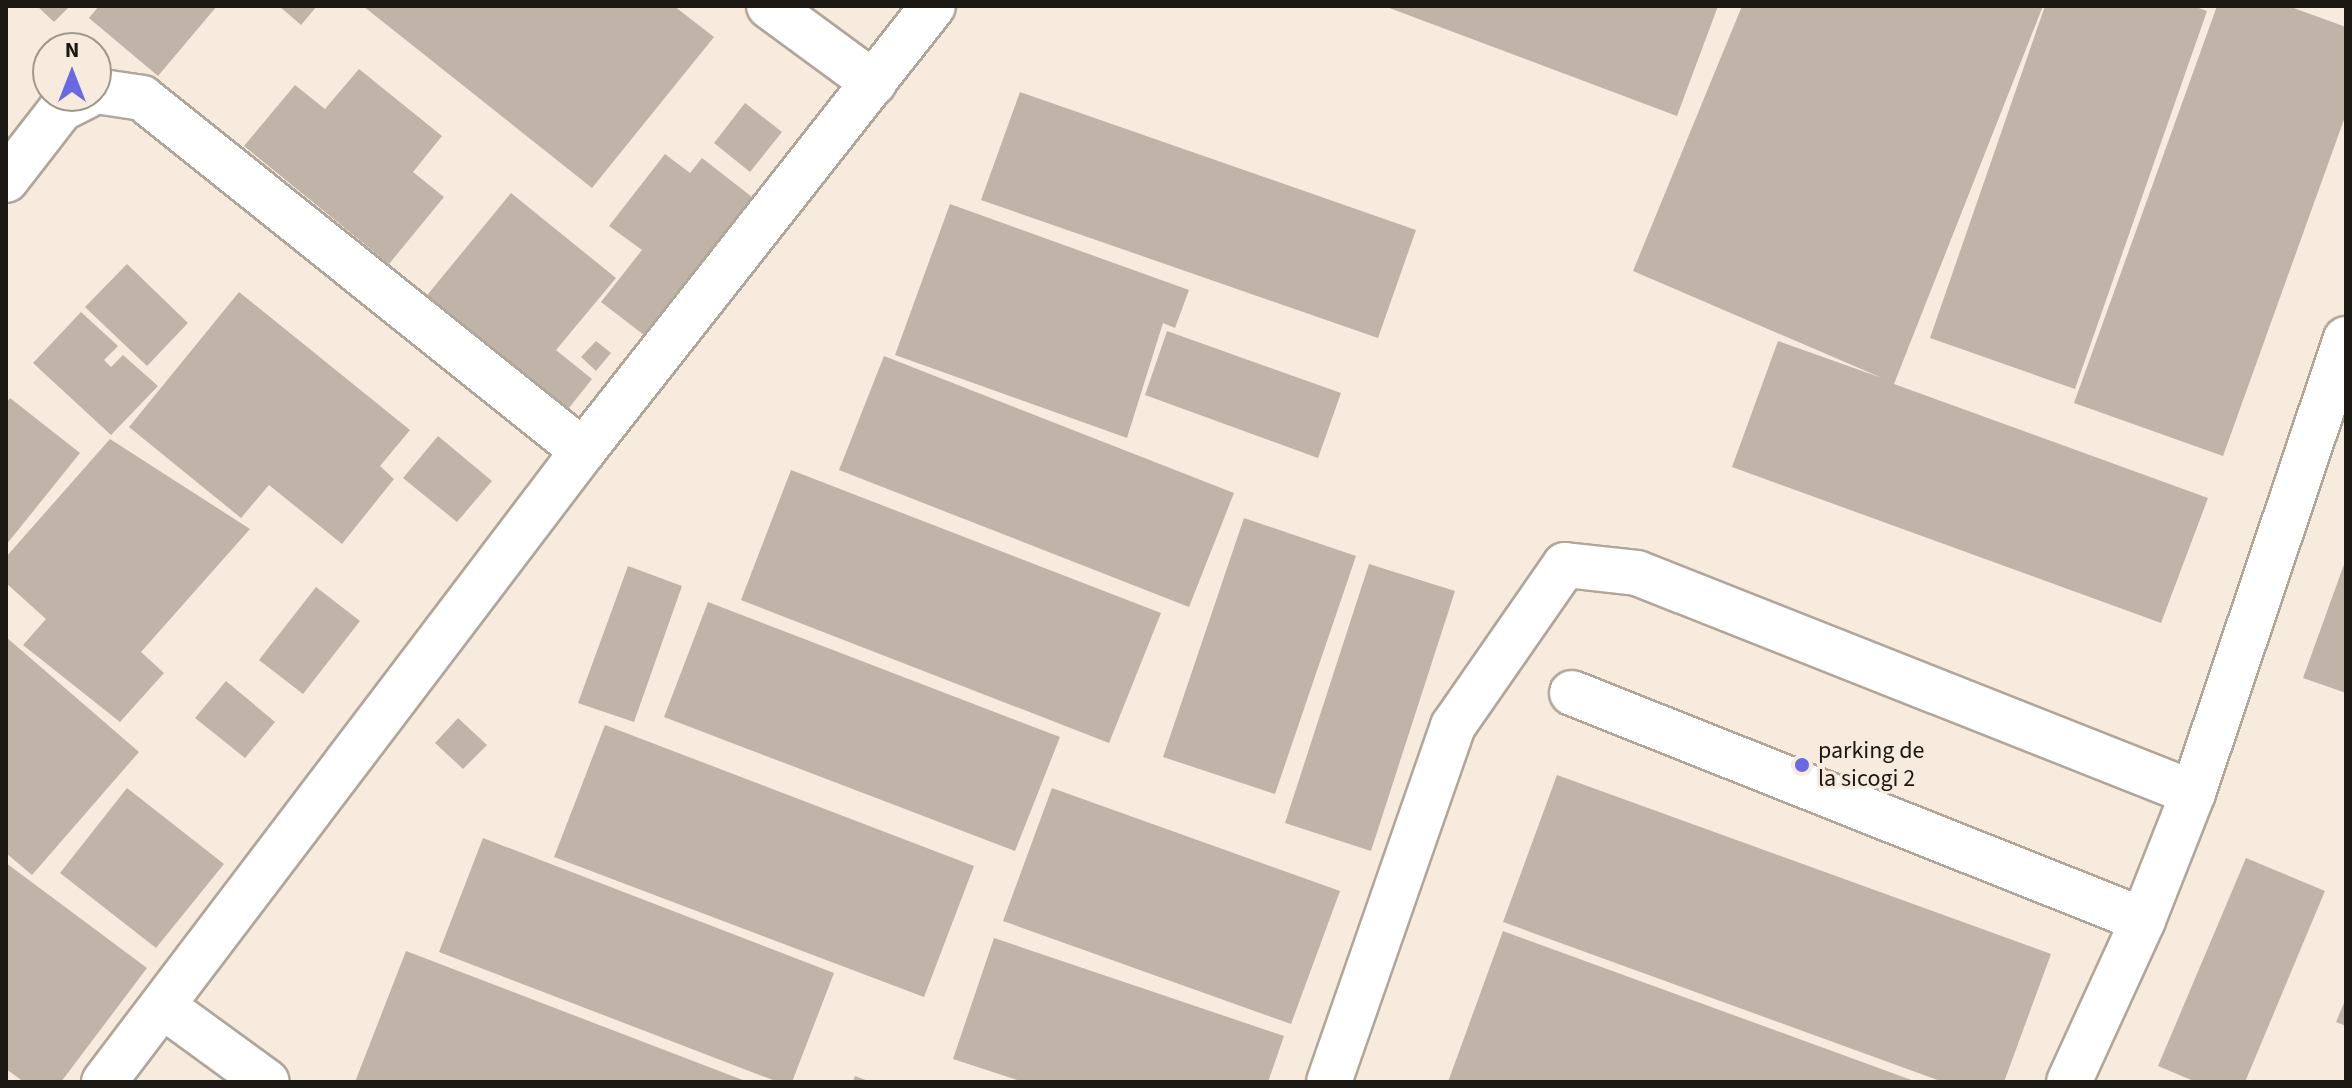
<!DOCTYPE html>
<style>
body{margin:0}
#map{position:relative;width:2352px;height:1088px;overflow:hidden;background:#f7ebde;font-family:"Source Sans 3",sans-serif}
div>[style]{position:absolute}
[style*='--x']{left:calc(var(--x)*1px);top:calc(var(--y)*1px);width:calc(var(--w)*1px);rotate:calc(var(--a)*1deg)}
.building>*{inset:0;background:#c0b4a8}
.roads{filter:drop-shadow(2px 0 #b1a69a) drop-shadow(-2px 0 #b1a69a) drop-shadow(0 2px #b1a69a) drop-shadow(0 -2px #b1a69a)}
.minor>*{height:44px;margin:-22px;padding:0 22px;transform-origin:22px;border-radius:22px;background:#fff}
.dots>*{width:22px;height:22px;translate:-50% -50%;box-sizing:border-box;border:4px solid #f7ebde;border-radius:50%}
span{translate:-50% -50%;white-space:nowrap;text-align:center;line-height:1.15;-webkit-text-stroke:6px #f7ebde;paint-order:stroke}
.poi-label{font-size:24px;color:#1b1712}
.left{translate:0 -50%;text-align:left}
.frame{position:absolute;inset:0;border:8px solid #1b1712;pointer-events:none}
.north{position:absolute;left:32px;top:32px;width:80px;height:80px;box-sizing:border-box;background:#f7ebde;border:2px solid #9f968c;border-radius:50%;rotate:0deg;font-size:22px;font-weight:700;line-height:32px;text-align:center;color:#1b1712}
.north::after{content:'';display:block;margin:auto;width:28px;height:36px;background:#6a69e3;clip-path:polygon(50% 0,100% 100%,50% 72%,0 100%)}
</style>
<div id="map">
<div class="building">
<i style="clip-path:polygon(37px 6px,70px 6px,54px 22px)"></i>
<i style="clip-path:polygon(99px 6px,217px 6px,158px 76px,89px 18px)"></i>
<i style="clip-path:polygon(279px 6px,317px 6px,301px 25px)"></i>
<i style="clip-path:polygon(363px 6px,674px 6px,714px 37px,592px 188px)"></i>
<i style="clip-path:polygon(1384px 6px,1718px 6px,1677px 116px)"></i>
<i style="clip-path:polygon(1742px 6px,2043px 6px,1894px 384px,2208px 498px,2161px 623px,1732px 467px,1778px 341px,1882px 378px,1633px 271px)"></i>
<i style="clip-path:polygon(2045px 6px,2193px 6px,2207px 11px,2075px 389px,1930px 338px)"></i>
<i style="clip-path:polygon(2217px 6px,2288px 6px,2346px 27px,2346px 114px,2223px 456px,2074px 403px)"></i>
<i style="clip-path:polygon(359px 69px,442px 136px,413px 172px,444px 197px,389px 264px,244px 146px,295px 85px,325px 109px)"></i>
<i style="clip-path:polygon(1020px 92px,1416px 230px,1378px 338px,981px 200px)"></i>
<i style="clip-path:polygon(745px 103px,782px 132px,750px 172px,714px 143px)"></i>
<i style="clip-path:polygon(665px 154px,690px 173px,702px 158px,752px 197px,644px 335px,601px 302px,642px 250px,609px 226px)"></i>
<i style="clip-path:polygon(511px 193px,616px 278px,556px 350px,592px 379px,565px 413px,424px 299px)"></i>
<i style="clip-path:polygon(950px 204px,1189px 290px,1175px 328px,1163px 323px,1127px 438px,895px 355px)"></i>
<i style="clip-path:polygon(127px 264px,188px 323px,147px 366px,85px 307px)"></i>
<i style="clip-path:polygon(239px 292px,410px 430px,380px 466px,394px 479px,342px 544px,269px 485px,241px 518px,129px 427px)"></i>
<i style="clip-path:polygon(81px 312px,118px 346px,104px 360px,111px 367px,123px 355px,158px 386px,111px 435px,33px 363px)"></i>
<i style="clip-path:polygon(1167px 331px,1341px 393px,1318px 458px,1145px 395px)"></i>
<i style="clip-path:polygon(596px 341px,611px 353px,596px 371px,581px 357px)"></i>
<i style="clip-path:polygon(884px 356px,1234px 493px,1189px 607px,839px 470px)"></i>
<i style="clip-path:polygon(10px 398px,80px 453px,6px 545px,6px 403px)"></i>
<i style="clip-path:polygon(438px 436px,492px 481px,457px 522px,403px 478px)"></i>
<i style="clip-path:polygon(110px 439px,250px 529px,141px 652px,164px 673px,120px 722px,23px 645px,46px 619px,6px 583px,6px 557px)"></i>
<i style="clip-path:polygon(791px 470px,1161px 613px,1109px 743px,741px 600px)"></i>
<i style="clip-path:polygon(1244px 518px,1356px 556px,1275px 794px,1163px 757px)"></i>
<i style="clip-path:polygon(2346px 559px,2346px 693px,2303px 678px)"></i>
<i style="clip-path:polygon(1369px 564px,1455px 591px,1371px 851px,1285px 823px)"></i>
<i style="clip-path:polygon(628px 566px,682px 586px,634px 722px,578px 703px)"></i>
<i style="clip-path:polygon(316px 587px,360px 621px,303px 694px,259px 660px)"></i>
<i style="clip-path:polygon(708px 602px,1060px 737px,1015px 851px,664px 717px)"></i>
<i style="clip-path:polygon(6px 637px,139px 752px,32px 875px,6px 853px)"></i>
<i style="clip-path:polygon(226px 681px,275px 722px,245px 758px,195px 718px)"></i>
<i style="clip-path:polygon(458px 718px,487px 745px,463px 769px,435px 743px)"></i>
<i style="clip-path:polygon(605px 725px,974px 866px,924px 997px,554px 857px)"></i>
<i style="clip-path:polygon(1557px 775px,2051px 954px,2004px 1082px,1943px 1082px,1503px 922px)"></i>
<i style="clip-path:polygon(127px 788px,224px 864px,156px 948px,60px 873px)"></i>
<i style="clip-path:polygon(1052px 788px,1340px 891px,1291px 1024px,1003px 921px)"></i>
<i style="clip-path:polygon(483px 838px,834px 973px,792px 1082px,778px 1082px,439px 952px)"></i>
<i style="clip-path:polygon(2246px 858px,2325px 891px,2245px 1082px,2196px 1082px,2158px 1066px)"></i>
<i style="clip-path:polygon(6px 863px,147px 968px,61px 1082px,24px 1082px,6px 1069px)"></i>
<i style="clip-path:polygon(1503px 931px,1917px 1082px,1448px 1082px)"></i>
<i style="clip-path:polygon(994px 938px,1284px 1036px,1268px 1082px,1023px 1082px,953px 1059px)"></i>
<i style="clip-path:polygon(406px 951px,748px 1082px,355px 1082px)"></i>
<i style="clip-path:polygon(2346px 998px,2346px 1026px,2336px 1022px)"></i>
<i style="clip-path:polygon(855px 1076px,871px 1082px,853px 1082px)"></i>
</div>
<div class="roads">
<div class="minor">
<i style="--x:769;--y:6;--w:130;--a:36.3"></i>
<i style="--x:96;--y:91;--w:47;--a:8.7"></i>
<i style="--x:142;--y:98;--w:565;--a:38.68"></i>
<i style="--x:6;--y:180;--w:90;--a:-52.2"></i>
<i style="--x:61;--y:109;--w:28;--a:-27"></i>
<i style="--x:1572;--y:693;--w:614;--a:21.68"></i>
<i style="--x:164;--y:1007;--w:127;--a:36.1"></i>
<i style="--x:104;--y:1082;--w:792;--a:-52.8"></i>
<i style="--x:583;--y:451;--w:566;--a:-51.81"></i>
<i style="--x:1329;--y:1082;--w:377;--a:-70.8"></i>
<i style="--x:1453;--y:726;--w:196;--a:-55.2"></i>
<i style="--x:1565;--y:565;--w:72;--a:6.3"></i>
<i style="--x:1637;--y:573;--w:598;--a:21.59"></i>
<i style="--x:2069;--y:1082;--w:178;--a:-65.4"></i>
<i style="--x:2143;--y:920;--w:136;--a:-68.5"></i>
<i style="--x:2193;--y:793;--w:479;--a:-71.4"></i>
</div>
</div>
<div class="dots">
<i style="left:1802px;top:765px;background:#6a69e3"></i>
</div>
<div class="poi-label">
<span class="left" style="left:1818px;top:765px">parking de<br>la sicogi 2</span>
</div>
<div class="frame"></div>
<div class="north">N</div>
</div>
